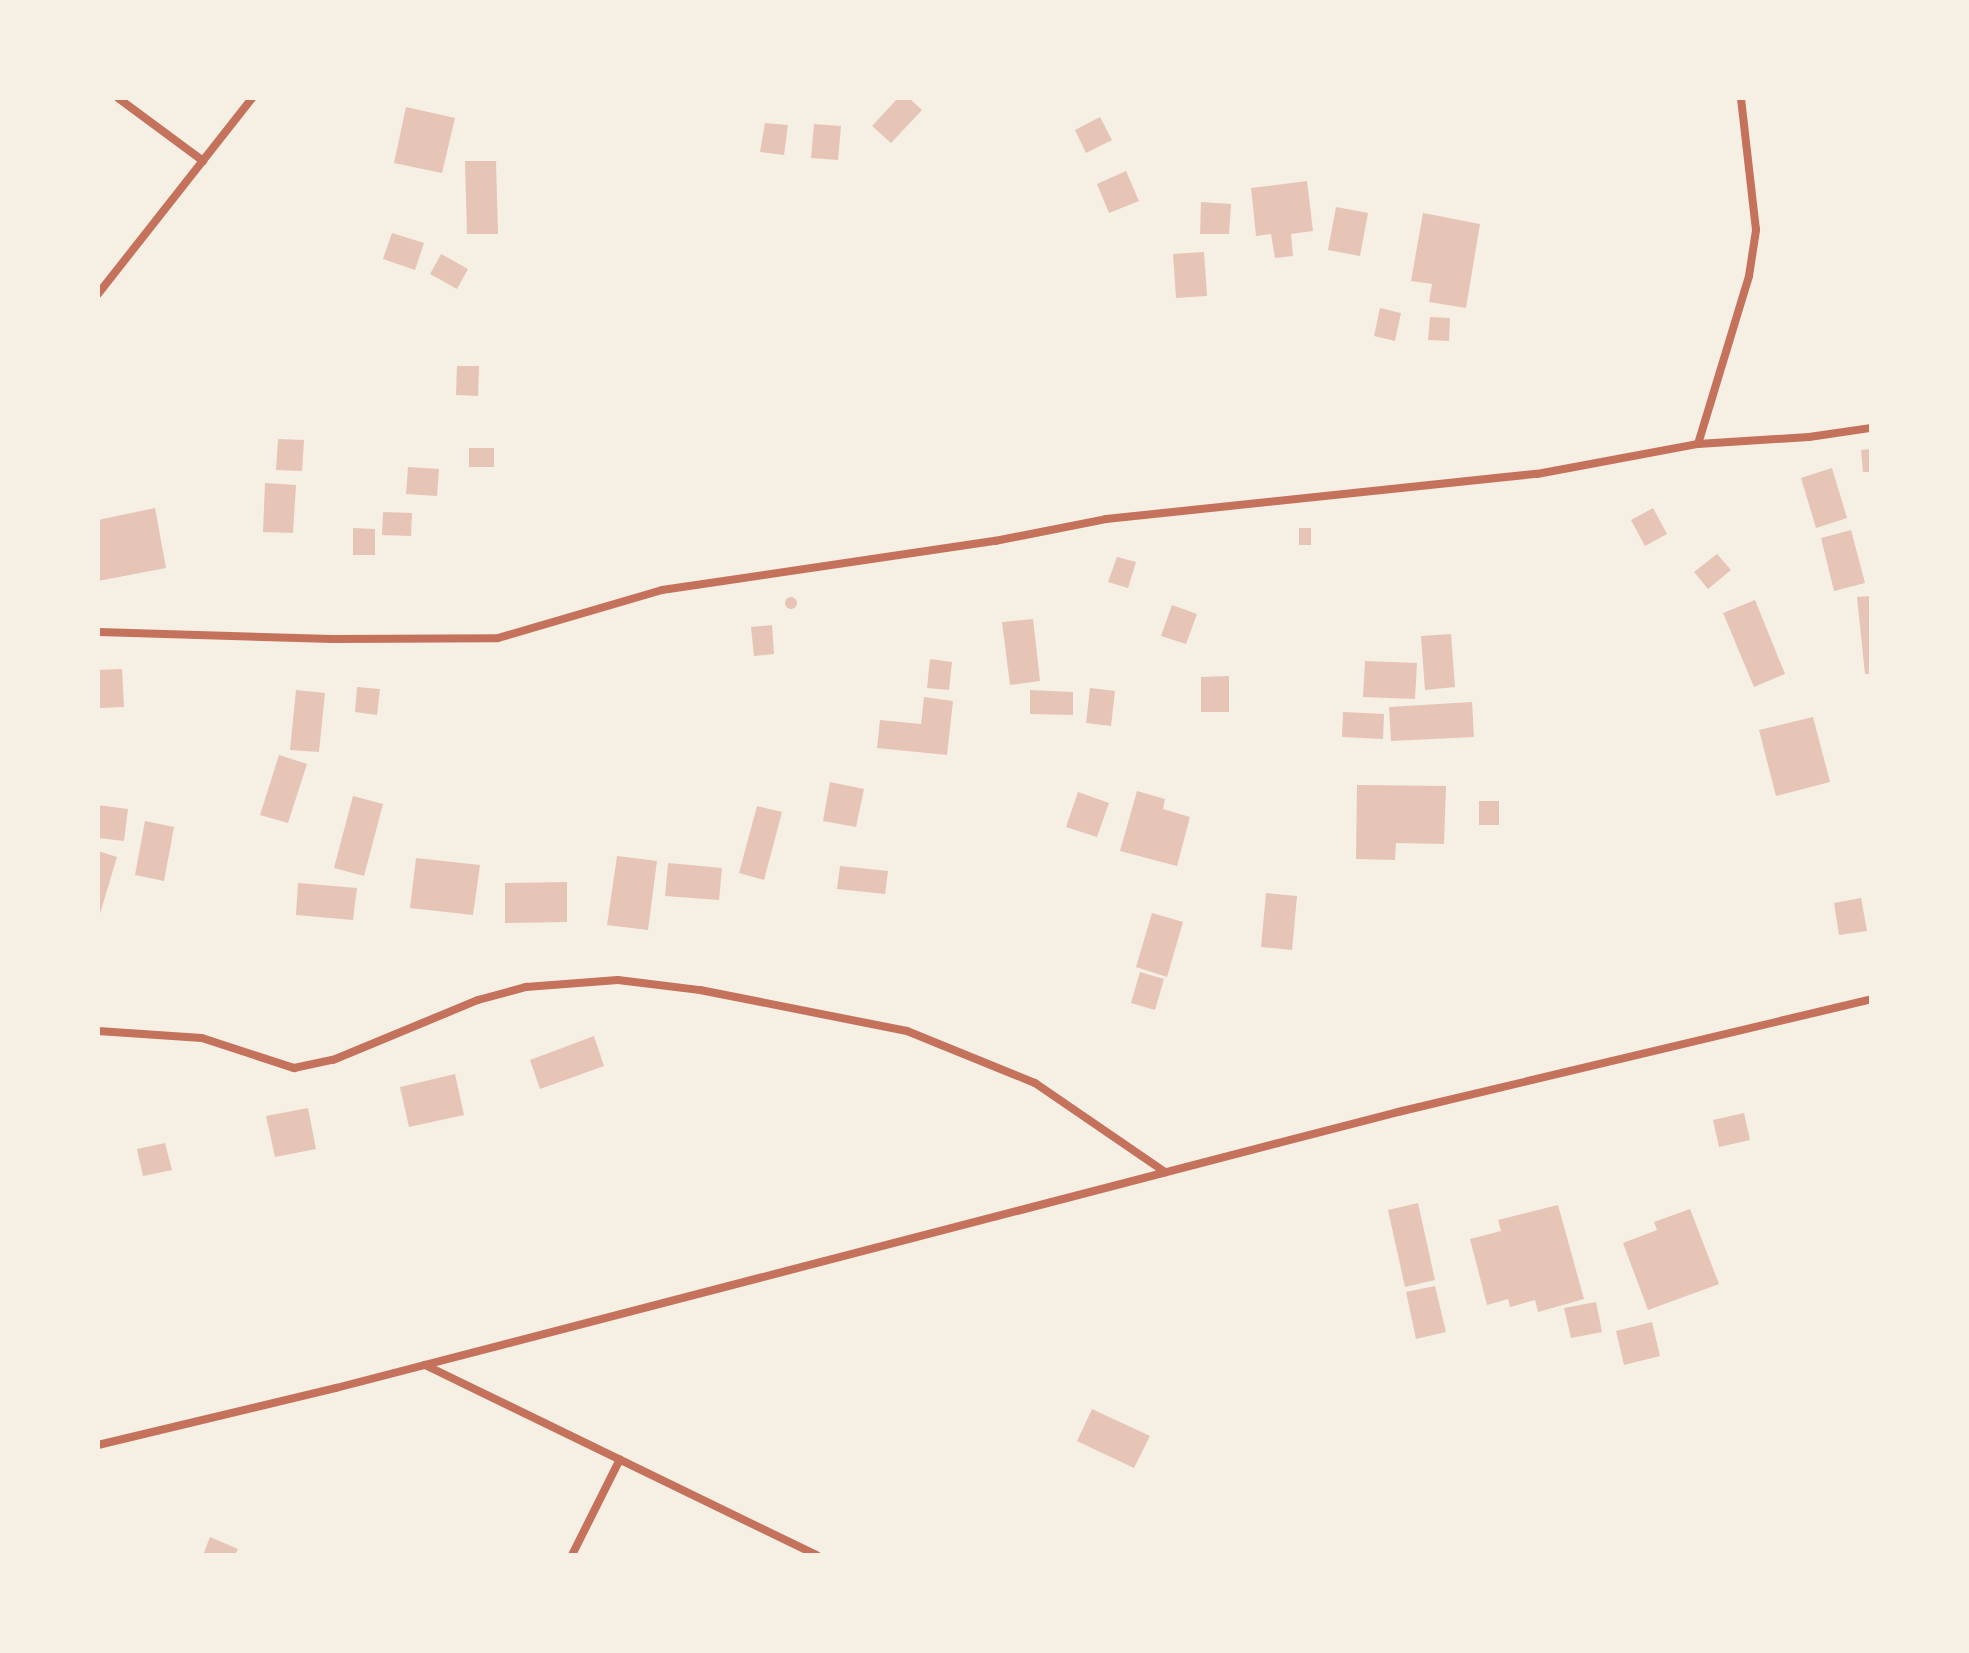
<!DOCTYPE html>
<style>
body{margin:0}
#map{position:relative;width:1969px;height:1653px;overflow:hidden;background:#f6efe4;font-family:"Golos Text",sans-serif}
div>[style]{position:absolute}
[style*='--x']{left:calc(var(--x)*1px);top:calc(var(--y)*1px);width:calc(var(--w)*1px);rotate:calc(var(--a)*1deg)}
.building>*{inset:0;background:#e6c5b7}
.round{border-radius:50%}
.minor>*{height:8px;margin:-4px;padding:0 4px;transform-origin:4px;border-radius:4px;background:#c5725c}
span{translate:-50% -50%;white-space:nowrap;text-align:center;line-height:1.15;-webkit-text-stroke:8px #f6efe4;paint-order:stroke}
.frame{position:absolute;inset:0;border:100px solid #f6efe4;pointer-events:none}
</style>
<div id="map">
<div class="building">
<i style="clip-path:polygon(898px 98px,909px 98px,922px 110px,891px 143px,872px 126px)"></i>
<i style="clip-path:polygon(406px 107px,455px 118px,442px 173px,394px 163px)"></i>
<i style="clip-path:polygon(1100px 117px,1112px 140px,1086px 153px,1075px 130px)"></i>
<i style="clip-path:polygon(765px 123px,788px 125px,784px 155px,760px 152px)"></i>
<i style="clip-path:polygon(814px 124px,841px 126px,838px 160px,811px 158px)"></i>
<i style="clip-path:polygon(465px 161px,496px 161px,498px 234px,467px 234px)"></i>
<i style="clip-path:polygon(1126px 171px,1139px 201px,1109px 213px,1097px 184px)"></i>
<i style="clip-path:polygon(1307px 181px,1313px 231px,1291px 234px,1293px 256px,1275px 258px,1271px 234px,1256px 236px,1251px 188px)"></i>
<i style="clip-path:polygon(1201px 202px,1231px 204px,1229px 234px,1200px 234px)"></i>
<i style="clip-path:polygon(1336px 207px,1368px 213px,1360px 256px,1328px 250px)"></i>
<i style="clip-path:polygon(1423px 213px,1480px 224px,1466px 308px,1429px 302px,1432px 284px,1411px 281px)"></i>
<i style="clip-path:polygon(392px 233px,424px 243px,415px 270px,383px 259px)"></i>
<i style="clip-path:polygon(1204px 252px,1207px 296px,1176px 298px,1173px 254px)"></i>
<i style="clip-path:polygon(441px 254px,468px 269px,457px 289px,430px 274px)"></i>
<i style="clip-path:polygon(1380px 308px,1401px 313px,1395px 341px,1374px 336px)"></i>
<i style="clip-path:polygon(1430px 317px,1450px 318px,1449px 341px,1428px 340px)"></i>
<i style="clip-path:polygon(457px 366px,479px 366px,478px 396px,456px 395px)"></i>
<i style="clip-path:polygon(278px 439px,304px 440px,302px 471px,276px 470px)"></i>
<i style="clip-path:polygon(469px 448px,494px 448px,494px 467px,469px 467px)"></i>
<i style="clip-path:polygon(1871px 449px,1871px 472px,1863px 472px,1861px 450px)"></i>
<i style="clip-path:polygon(408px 467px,439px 469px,437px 496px,406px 494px)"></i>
<i style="clip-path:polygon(1832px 468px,1847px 518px,1816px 528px,1801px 478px)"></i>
<i style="clip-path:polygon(265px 483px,296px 485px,293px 533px,263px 532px)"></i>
<i style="clip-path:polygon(155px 508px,166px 568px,98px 581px,98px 520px)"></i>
<i style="clip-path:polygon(1653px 508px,1667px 534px,1645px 546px,1631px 520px)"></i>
<i style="clip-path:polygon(383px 512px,412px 513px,411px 536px,382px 535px)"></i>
<i style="clip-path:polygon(353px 528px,375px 529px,375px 555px,353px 555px)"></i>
<i style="clip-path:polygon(1299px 528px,1311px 528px,1311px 545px,1299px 545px)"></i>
<i style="clip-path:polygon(1851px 530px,1865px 583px,1834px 591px,1821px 538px)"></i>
<i style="clip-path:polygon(1717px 554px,1731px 570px,1708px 589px,1694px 572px)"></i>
<i style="clip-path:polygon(1117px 557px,1136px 562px,1128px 588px,1108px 582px)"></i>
<i style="clip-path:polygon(1871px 596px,1871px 674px,1865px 674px,1857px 597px)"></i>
<i class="round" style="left:785px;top:597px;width:12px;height:12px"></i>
<i style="clip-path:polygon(1755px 600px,1785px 674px,1754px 687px,1723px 613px)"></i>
<i style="clip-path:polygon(1172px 605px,1197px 614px,1186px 644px,1161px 636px)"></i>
<i style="clip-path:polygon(1033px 619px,1040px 681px,1010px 685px,1002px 622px)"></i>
<i style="clip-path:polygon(772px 625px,774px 654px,754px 656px,751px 627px)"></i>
<i style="clip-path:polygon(1451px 634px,1455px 687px,1425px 690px,1421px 636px)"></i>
<i style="clip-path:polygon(930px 659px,952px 662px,949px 690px,927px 688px)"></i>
<i style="clip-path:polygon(1365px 661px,1417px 663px,1415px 699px,1363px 697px)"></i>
<i style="clip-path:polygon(122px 669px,124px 707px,99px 708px,98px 670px)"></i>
<i style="clip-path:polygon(1229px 676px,1229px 712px,1201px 712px,1201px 677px)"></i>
<i style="clip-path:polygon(357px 687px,380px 689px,377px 715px,355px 712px)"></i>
<i style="clip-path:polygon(1090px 688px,1115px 691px,1111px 726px,1086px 723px)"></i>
<i style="clip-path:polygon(296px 690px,325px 693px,319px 752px,290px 750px)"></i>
<i style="clip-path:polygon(1030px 690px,1073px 692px,1073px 715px,1030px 714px)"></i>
<i style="clip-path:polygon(924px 697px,953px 701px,947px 755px,877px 748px,880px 720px,921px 724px)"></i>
<i style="clip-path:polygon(1472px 702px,1474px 737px,1391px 741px,1389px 707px)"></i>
<i style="clip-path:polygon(1343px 712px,1384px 714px,1383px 739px,1342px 737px)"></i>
<i style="clip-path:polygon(1813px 717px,1830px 782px,1776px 796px,1759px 730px)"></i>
<i style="clip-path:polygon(279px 755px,307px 764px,288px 823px,260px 815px)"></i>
<i style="clip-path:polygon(830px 782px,864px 789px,856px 827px,823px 821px)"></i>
<i style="clip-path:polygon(1357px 785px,1446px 786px,1444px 844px,1396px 843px,1395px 860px,1356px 859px)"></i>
<i style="clip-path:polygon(1137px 791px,1165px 799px,1163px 809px,1190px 817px,1177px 866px,1120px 851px)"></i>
<i style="clip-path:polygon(1078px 792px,1109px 803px,1097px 837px,1066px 827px)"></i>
<i style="clip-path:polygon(353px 796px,383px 804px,364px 876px,334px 868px)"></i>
<i style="clip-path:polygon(1479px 801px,1499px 801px,1499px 825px,1479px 825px)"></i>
<i style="clip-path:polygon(98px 805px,128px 809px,124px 841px,98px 838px)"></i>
<i style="clip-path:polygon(757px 806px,782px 812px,764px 880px,739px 873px)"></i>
<i style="clip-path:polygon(145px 821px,174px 827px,164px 881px,135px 875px)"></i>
<i style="clip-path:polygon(98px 851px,117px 857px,99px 917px,98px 916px)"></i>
<i style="clip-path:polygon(617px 856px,657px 861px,648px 930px,607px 925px)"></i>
<i style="clip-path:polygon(416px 858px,480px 865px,473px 915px,410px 908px)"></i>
<i style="clip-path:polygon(668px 863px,722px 868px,719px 900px,665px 896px)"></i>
<i style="clip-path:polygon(840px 866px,888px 871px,885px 894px,837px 889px)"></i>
<i style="clip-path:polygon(567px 882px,567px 922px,505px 923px,505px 883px)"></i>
<i style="clip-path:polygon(298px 883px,357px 888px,353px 920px,296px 915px)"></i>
<i style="clip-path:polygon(1266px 893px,1297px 896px,1292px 950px,1261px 947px)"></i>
<i style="clip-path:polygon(1861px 898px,1867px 931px,1839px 935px,1834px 903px)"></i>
<i style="clip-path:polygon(1152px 913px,1183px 922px,1167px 977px,1136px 967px)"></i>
<i style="clip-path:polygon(1140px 972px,1164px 979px,1155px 1010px,1131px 1003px)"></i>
<i style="clip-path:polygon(594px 1036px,604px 1066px,540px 1089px,530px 1060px)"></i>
<i style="clip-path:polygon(455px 1074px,464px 1115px,409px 1127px,400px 1087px)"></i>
<i style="clip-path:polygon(308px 1108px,316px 1149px,275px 1157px,266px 1116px)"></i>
<i style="clip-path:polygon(1744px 1113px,1750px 1140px,1719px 1147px,1713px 1120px)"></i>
<i style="clip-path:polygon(165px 1143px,172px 1170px,143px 1176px,137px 1149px)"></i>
<i style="clip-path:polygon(1418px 1203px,1435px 1280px,1405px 1287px,1388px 1210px)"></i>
<i style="clip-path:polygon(1558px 1205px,1584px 1299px,1538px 1312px,1535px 1300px,1510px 1307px,1508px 1299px,1487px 1305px,1470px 1239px,1501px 1231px,1498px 1220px)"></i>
<i style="clip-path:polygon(1690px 1209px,1719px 1284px,1648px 1310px,1623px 1243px,1657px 1230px,1654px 1222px)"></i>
<i style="clip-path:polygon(1435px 1286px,1446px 1332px,1416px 1339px,1406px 1292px)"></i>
<i style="clip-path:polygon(1596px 1302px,1602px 1332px,1571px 1338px,1564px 1308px)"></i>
<i style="clip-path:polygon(1652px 1322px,1660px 1356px,1624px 1365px,1616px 1331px)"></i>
<i style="clip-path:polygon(1092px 1409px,1150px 1436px,1134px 1468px,1077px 1441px)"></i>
<i style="clip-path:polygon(210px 1537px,238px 1549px,235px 1555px,203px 1555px)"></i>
</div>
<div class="minor">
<i style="--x:118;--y:98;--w:106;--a:36.5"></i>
<i style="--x:98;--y:294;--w:249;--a:-51.8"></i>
<i style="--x:1698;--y:444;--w:176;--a:-73.1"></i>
<i style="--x:1749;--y:276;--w:47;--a:-81.3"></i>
<i style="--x:1756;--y:230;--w:133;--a:-96.5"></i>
<i style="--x:98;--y:632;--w:234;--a:1.7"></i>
<i style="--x:332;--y:639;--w:166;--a:-0.3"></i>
<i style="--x:498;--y:638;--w:171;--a:-16.3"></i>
<i style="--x:662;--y:590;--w:337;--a:-8.4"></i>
<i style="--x:995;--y:541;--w:113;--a:-11.2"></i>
<i style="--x:1106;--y:519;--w:433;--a:-6"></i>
<i style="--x:1537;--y:474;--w:164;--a:-10.6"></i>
<i style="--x:1698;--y:444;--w:111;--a:-3.6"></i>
<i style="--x:1809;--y:437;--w:63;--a:-8.3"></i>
<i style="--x:98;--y:1031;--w:104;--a:3.9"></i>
<i style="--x:202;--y:1038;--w:97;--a:18.1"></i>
<i style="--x:294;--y:1068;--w:40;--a:-12"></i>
<i style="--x:333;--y:1060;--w:157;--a:-22.5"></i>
<i style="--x:478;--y:1000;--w:50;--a:-15.2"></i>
<i style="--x:526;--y:987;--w:92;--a:-4.4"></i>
<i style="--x:618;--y:980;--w:83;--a:7"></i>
<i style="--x:700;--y:990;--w:211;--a:11.2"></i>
<i style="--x:907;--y:1031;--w:138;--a:22.1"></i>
<i style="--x:1035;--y:1083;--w:158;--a:34.4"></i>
<i style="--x:425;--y:1365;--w:436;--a:25.9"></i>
<i style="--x:98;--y:1445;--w:245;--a:-13.5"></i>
<i style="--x:336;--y:1388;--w:1097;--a:-14.57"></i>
<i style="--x:1398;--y:1112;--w:486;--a:-13.4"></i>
<i style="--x:572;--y:1555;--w:107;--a:-63.4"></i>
</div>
<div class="frame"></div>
</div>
